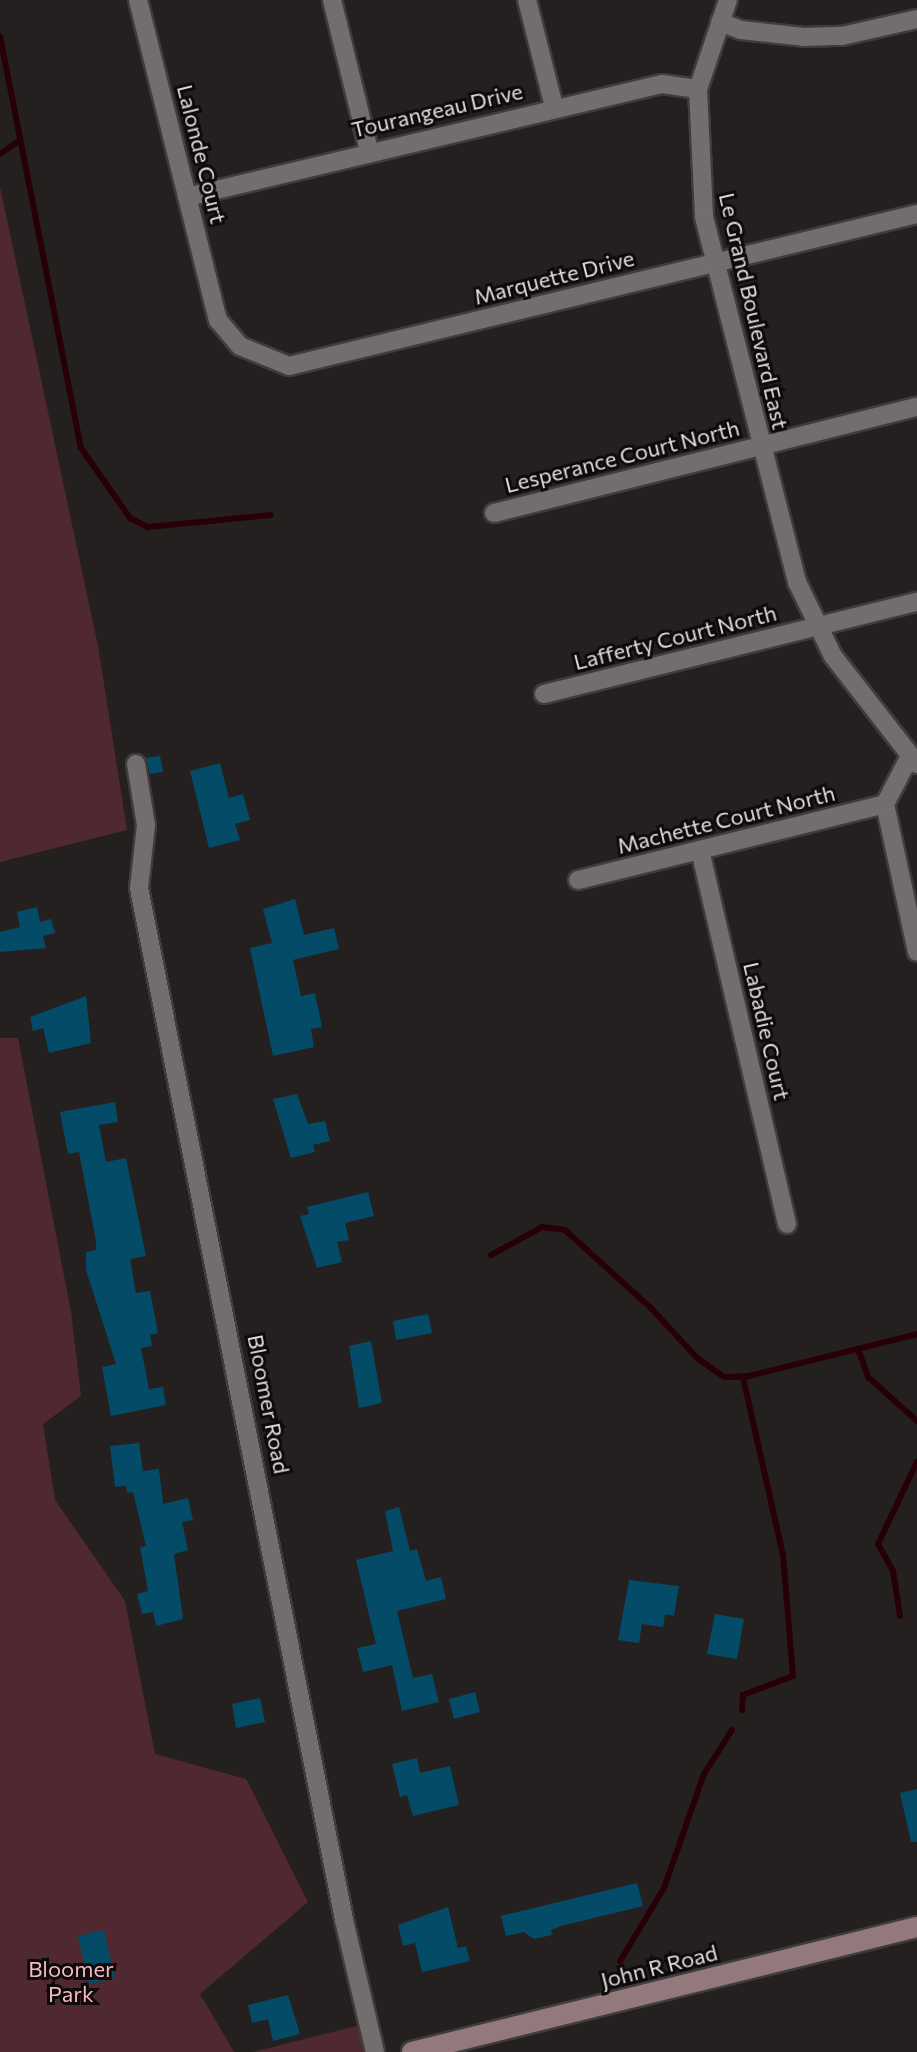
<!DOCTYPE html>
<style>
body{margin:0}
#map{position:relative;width:917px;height:2052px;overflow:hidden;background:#252020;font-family:Commissioner,sans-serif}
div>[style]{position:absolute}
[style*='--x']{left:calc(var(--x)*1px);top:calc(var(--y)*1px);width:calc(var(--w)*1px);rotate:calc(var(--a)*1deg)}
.green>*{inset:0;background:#50282f}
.stream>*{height:6px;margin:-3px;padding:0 3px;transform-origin:3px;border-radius:3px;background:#270007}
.building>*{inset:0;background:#044b67}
.roads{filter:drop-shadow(2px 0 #403c3d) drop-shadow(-2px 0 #403c3d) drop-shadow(0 2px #403c3d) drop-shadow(0 -2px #403c3d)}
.street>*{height:18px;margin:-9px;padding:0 9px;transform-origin:9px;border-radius:9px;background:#736d6e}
.secondary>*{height:20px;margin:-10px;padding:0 10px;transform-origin:10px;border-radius:10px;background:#93787c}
span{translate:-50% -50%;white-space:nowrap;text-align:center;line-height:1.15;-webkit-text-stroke:6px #0c0a0a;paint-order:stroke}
.street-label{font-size:22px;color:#e0dcdd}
.park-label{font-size:22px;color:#f9b8c1}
</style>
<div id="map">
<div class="green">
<i style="clip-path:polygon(0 187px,98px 646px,127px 830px,0 862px)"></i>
<i style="clip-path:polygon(0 1038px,18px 1038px,71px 1312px,81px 1396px,43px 1424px,55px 1500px,125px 1601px,155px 1754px,246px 1779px,308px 1902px,200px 1994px,234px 2052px,0 2052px)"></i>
<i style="clip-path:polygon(365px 2024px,372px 2052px,253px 2052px)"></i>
</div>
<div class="stream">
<i style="--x:0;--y:36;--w:420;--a:78.9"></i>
<i style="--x:81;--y:448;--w:85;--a:55"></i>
<i style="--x:130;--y:518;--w:20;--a:27"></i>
<i style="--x:148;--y:527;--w:123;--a:-5.6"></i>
<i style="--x:0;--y:154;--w:21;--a:-35"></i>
<i style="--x:491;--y:1255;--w:58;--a:-28.8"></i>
<i style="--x:542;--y:1227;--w:23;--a:7"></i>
<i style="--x:565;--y:1230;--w:116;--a:42.2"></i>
<i style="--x:651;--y:1308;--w:68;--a:47.4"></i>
<i style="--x:697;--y:1358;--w:33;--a:35"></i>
<i style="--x:724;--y:1377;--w:25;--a:-2"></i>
<i style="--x:749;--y:1376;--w:173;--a:-14"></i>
<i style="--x:858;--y:1349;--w:30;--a:70"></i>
<i style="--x:868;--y:1377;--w:66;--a:41.9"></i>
<i style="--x:900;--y:1616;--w:46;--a:-98.8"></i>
<i style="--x:893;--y:1571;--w:31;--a:-119"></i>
<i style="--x:878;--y:1544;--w:91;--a:-64.6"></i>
<i style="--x:742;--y:1710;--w:15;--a:-86"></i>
<i style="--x:743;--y:1695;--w:53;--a:-20.8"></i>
<i style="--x:793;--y:1676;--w:121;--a:-94.7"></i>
<i style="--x:783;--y:1555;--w:182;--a:-102.7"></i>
<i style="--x:620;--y:1961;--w:85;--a:-58.9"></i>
<i style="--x:664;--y:1888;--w:121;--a:-70.7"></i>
<i style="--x:704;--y:1774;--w:52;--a:-57.5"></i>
</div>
<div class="building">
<i style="clip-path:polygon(160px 756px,163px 772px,150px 774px,146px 758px)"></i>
<i style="clip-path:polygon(220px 763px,229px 798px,243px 794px,250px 820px,235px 824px,240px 840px,209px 848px,190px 771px)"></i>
<i style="clip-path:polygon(295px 899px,304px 935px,334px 928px,339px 949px,293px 960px,301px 996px,315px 993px,322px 1027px,311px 1029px,314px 1047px,273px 1056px,250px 948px,272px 943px,263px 909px)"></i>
<i style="clip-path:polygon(37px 907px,40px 922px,51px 919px,55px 933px,43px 936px,46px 948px,0 952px,0 932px,20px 927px,17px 912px)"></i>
<i style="clip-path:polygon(86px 996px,91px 1043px,49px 1053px,43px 1028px,33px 1031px,30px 1017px)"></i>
<i style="clip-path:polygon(297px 1094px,308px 1124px,325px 1121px,330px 1141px,313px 1145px,315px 1152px,291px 1158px,273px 1099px)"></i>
<i style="clip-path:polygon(115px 1102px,118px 1122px,99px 1125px,106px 1162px,126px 1158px,146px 1256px,130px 1259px,136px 1293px,150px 1291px,158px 1333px,150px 1335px,152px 1346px,141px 1348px,149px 1389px,163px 1387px,166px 1405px,111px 1416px,102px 1367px,116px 1364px,86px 1270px,86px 1252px,96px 1250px,96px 1241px,79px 1152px,68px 1154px,60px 1112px)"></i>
<i style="clip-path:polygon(368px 1192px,374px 1216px,345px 1223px,349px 1240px,337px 1242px,342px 1262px,317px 1268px,300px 1216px,309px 1214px,307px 1207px)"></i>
<i style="clip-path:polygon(428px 1314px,432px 1333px,396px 1340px,393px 1321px)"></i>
<i style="clip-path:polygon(371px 1341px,382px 1403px,359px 1408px,349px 1346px)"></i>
<i style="clip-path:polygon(139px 1443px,143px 1471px,159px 1469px,163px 1504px,188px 1498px,193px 1520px,182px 1522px,188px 1550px,174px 1554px,183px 1619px,156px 1626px,153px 1612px,142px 1614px,137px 1594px,148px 1591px,140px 1547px,146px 1546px,133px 1492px,127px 1493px,126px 1486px,115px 1487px,110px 1446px)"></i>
<i style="clip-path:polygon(399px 1507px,410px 1551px,417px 1549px,426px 1581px,441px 1577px,446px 1599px,397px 1611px,413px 1678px,432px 1674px,439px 1702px,402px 1711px,392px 1665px,363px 1672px,357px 1648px,376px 1644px,356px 1560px,393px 1551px,385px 1511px)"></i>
<i style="clip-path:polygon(629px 1580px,679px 1586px,674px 1616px,665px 1614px,663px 1627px,642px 1624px,639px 1643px,618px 1640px)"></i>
<i style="clip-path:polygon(715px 1614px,744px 1619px,737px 1659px,707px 1654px)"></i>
<i style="clip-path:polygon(475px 1692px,480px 1712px,454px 1719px,449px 1699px)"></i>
<i style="clip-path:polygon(260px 1698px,265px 1722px,236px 1728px,232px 1704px)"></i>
<i style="clip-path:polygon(417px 1758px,420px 1773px,450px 1766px,459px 1805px,413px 1816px,407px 1795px,400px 1797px,392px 1764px)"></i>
<i style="clip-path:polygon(917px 1789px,917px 1842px,911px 1842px,900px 1793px)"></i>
<i style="clip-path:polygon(637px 1883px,643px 1906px,561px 1926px,551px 1930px,552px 1935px,534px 1939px,524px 1932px,506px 1936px,501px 1916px)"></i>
<i style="clip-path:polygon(448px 1907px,458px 1948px,466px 1946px,470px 1961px,422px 1972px,415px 1943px,403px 1946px,398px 1925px)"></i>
<i style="clip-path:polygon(104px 1930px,115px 1978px,89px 1984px,78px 1936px)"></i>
<i style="clip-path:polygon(288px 1995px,300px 2034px,273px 2041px,268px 2019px,252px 2023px,248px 2005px)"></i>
</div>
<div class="roads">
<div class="street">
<i style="--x:138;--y:0;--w:330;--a:76"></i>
<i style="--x:218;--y:320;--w:34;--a:50"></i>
<i style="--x:240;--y:346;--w:53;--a:22.2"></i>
<i style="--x:289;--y:366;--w:646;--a:-13.61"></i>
<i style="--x:332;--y:0;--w:155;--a:76.2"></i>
<i style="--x:527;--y:0;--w:110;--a:75.8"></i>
<i style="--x:728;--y:0;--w:94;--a:108.6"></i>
<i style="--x:698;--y:89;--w:128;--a:87.3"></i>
<i style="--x:704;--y:217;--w:377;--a:75.7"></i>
<i style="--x:797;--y:582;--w:82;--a:64.1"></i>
<i style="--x:833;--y:656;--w:137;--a:52.1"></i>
<i style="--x:720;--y:22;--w:22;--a:21"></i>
<i style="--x:741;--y:30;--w:63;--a:6.3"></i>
<i style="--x:804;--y:37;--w:38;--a:-2"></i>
<i style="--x:842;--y:36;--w:77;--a:-12.8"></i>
<i style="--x:187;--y:197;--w:488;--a:-13.4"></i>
<i style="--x:662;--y:84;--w:36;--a:8"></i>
<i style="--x:494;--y:513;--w:436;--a:-14.1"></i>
<i style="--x:544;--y:694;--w:384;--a:-13.9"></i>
<i style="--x:910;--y:756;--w:54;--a:117.5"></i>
<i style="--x:885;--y:804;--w:151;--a:77.8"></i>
<i style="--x:136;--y:764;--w:62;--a:80.7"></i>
<i style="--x:146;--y:825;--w:63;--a:96.3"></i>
<i style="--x:139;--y:888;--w:1052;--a:78.76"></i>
<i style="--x:344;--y:1920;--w:136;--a:76.8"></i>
<i style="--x:700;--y:850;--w:384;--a:76.9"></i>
<i style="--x:578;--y:880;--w:316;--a:-13.9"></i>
</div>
<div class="secondary">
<i style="--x:412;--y:2052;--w:520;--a:-13.9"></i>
</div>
</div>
<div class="street-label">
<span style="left:437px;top:110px;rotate:-13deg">Tourangeau Drive</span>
<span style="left:202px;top:154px;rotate:76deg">Lalonde Court</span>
<span style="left:554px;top:277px;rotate:-14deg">Marquette Drive</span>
<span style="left:754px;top:311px;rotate:77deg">Le Grand Boulevard East</span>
<span style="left:622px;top:456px;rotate:-14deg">Lesperance Court North</span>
<span style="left:675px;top:637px;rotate:-14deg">Lafferty Court North</span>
<span style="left:726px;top:819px;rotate:-14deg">Machette Court North</span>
<span style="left:767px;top:1031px;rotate:77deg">Labadie Court</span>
<span style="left:269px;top:1404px;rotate:79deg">Bloomer Road</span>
<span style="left:659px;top:1966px;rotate:-14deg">John R Road</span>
</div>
<div class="park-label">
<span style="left:71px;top:1981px">Bloomer<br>Park</span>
</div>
</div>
